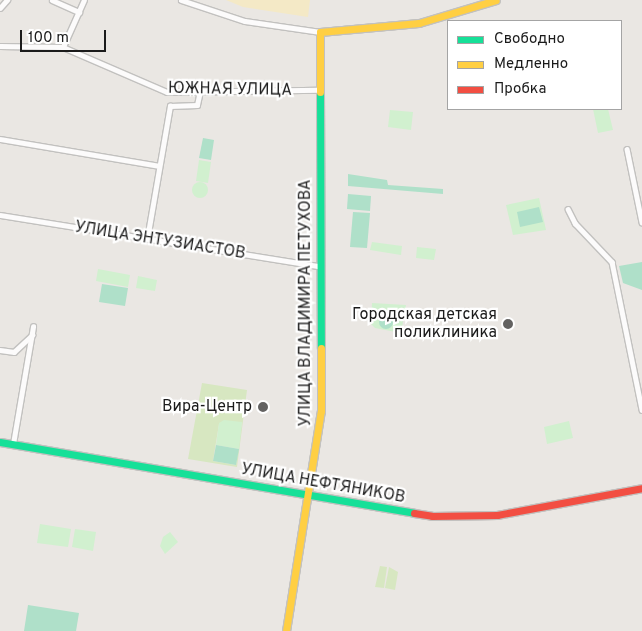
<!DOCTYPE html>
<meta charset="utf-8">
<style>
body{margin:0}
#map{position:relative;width:642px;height:631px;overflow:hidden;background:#eae7e3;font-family:Overpass,sans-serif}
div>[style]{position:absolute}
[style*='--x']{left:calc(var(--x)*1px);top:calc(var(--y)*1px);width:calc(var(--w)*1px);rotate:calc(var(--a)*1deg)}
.grass>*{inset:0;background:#d7e7c1}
.sand>*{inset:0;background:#f4e9c6}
.park>*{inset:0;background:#d1f0cf}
.round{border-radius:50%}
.pitch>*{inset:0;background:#afe0c9}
.roads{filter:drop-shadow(1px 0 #c2c1bf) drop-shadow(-1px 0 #c2c1bf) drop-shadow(0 1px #c2c1bf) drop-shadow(0 -1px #c2c1bf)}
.street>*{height:4.5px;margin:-2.25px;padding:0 2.25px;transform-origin:2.25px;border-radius:2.25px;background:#fcfbfb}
.fast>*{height:7px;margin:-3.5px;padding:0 3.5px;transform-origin:3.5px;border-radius:3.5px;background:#16e098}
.slow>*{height:7px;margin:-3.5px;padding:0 3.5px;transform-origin:3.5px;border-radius:3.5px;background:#ffcf43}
.jam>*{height:7px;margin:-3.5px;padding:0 3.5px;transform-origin:3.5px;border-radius:3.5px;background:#f24e42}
.dots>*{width:14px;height:14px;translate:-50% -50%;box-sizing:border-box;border:2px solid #fff;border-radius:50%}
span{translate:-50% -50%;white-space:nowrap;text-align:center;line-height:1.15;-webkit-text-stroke:4.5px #fff;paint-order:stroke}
.street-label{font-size:16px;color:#1b1b1b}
.poi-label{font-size:16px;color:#1b1b1b}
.right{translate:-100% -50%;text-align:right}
.legend{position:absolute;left:447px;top:20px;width:175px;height:90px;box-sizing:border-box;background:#fff;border:1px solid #a4a4a4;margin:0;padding:6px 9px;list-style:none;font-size:15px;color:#1b1b1b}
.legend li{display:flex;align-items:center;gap:10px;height:25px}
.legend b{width:25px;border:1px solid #a4a4a4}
.scale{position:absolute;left:20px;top:30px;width:86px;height:22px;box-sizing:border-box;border:2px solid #1b1b1b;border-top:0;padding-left:6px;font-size:15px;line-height:18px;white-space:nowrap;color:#1b1b1b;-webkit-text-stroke:4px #fff;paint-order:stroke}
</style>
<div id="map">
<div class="grass">
<i style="clip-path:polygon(evenodd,202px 383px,247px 390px,237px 467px,188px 459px,202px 383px,224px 422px,242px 422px,236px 465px,213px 461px,219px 424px,224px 422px)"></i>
<i style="clip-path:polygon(380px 566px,387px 567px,384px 588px,375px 587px)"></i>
<i style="clip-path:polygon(389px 567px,398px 572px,395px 590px,385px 588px)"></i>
</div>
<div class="sand">
<i style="clip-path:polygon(226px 0,310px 0,308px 17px,243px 7px)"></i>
</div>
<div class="park">
<i style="clip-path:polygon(593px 109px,608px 109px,613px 130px,598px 133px)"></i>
<i style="clip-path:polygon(390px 110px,413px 112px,411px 130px,388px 127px)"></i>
<i style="clip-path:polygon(199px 160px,211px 162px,208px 183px,196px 181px)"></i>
<i class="round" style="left:192px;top:182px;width:16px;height:16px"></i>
<i style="clip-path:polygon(539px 198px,546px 230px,513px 235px,506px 205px)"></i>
<i style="clip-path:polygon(372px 242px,402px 246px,401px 255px,370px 250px)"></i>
<i style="clip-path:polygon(417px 247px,436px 249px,434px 260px,416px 258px)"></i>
<i style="clip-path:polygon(98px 269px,130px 275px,128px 287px,96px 281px)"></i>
<i style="clip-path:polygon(138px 276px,157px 280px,155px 291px,136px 288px)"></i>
<i style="clip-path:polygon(372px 303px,406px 305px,401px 333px,375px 328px,371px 324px)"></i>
<i style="clip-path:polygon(224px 420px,242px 422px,239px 449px,216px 445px,219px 423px)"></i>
<i style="clip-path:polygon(569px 421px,573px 438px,547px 444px,544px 427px)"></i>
<i style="clip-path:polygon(40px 524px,71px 529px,68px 547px,37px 543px)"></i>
<i style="clip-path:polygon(75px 529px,96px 532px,93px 551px,72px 547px)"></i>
<i style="clip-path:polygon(170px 532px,178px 542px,165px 554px,160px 546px,163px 537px)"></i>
</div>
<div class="pitch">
<i style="clip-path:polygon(203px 138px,214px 140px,211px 160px,199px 158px)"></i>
<i style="clip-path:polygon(348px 174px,387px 180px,388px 185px,443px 189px,443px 194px,348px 186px)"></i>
<i style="clip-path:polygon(348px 194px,371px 196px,370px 211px,347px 209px)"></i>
<i style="clip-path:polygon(539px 207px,543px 222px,520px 227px,517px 212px)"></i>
<i style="clip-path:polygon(353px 212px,370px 213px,367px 248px,350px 247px)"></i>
<i style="clip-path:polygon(642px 262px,642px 290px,623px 283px,619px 266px)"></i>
<i style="clip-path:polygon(102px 284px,128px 288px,125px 306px,99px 302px)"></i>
<i class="round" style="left:379px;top:315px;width:14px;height:14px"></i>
<i style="clip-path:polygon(216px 445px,239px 449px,236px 465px,213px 461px)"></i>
<i style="clip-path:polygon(28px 605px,79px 613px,76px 631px,24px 631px)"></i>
</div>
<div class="roads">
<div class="street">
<i style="--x:52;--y:0;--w:30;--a:24"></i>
<i style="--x:181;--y:0;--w:67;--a:18.2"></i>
<i style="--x:245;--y:21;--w:76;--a:8.3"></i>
<i style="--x:0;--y:8;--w:11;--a:-49"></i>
<i style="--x:0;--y:46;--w:63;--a:0.9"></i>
<i style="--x:63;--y:47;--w:113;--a:23.4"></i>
<i style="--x:167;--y:92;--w:152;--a:-0.8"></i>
<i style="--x:63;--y:47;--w:51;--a:-65.9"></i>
<i style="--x:0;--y:139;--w:161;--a:9.6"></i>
<i style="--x:627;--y:149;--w:75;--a:78.4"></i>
<i style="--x:568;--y:209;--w:16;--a:63"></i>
<i style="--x:575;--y:223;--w:54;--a:46.5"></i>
<i style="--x:612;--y:262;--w:151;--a:78.5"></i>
<i style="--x:0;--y:215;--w:324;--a:9.1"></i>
<i style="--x:147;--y:239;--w:135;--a:-80.2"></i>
<i style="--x:170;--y:106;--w:27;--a:-2"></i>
<i style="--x:197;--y:105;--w:14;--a:-78"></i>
<i style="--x:0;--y:350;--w:14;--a:8"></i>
<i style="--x:14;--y:352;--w:25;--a:-43"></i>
<i style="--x:13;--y:444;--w:119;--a:-80.3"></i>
</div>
<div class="fast">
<i style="--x:320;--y:92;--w:256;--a:89.8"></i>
<i style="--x:0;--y:442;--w:420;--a:9.7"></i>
</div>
<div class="slow">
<i style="--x:320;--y:92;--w:60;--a:-90"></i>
<i style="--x:320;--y:32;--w:99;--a:-5.2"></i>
<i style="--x:419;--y:23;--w:80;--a:-16.6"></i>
<i style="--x:286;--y:631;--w:223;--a:-81"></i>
<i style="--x:321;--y:411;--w:63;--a:-90"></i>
</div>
<div class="jam">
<i style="--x:414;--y:513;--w:18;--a:9"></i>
<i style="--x:432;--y:516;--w:65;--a:-0.9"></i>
<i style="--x:497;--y:515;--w:147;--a:-10.5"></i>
</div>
</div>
<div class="dots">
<i style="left:508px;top:324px;background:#636261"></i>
<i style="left:263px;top:407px;background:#636261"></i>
</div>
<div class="street-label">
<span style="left:230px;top:90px;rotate:1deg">ЮЖНАЯ УЛИЦА</span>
<span style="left:160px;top:241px;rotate:9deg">УЛИЦА ЭНТУЗИАСТОВ</span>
<span style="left:306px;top:303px;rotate:-90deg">УЛИЦА ВЛАДИМИРА ПЕТУХОВА</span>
<span style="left:323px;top:484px;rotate:10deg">УЛИЦА НЕФТЯНИКОВ</span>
</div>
<div class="poi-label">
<span class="right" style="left:497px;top:324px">Городская детская<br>поликлиника</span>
<span class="right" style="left:252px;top:407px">Вира-Центр</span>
</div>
<ul class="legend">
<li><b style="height:6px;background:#16e098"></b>Свободно</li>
<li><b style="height:6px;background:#ffcf43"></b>Медленно</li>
<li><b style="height:6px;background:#f24e42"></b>Пробка</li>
</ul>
<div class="scale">100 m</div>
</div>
